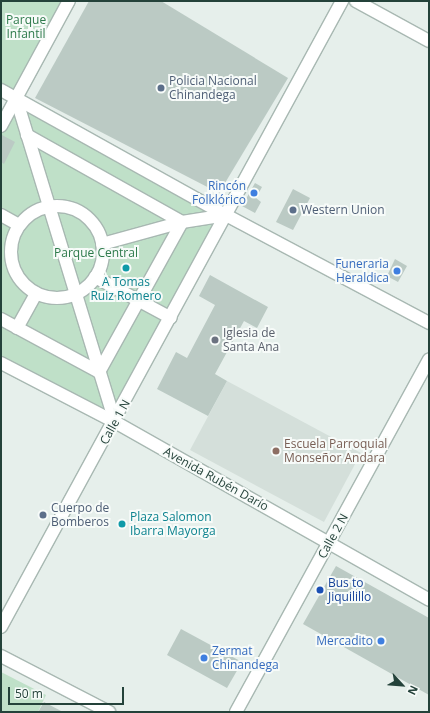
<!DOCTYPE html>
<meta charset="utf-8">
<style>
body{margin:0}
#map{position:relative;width:430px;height:713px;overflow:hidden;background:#e6efeb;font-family:"Open Sans",sans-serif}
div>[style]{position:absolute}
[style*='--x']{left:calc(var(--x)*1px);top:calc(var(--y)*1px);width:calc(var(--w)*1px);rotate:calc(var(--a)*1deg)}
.built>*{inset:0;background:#d4dfda}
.green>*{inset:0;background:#bfe0c8}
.building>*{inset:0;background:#bbcac4}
.roads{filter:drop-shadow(1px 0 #a8b8b2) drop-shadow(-1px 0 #a8b8b2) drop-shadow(0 1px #a8b8b2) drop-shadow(0 -1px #a8b8b2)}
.street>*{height:12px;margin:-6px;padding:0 6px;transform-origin:6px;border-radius:6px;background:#fff}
.street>.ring{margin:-6px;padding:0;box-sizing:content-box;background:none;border:12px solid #fff;border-radius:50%}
.secondary>*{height:12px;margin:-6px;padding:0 6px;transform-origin:6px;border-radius:6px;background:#fff}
.dots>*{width:11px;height:11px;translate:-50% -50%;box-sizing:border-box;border:2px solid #f7fbf9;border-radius:50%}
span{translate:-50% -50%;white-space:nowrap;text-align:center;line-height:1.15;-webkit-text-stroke:4px #f7fbf9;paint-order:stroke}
.park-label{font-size:12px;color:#2d7a4b}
.service-label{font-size:12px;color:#4e5e75}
.left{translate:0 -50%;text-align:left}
.shop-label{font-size:12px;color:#366cbe}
.right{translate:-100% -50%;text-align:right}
.culture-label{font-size:12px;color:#0d838f}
.worship-label{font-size:12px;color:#5b616d}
.street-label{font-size:12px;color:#24423a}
.education-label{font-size:12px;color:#785e54}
.transit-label{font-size:12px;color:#164399}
.frame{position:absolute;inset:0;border:2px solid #24423a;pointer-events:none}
.north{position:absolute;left:382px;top:665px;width:40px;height:40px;-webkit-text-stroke:3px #f7fbf9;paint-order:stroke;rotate:116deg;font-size:11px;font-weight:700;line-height:16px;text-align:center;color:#24423a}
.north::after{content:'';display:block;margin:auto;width:14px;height:18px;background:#24423a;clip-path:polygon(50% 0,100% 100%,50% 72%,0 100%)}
.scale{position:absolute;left:8px;top:687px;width:116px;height:18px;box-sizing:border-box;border:2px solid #24423a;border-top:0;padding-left:5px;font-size:12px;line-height:14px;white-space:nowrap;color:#24423a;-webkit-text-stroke:3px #f7fbf9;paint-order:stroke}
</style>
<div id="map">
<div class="built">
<i style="clip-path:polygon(227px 381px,361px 453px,324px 522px,190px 450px)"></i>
</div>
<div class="green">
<i style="clip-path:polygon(1px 1px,69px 1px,16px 98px,226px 215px,115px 422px,1px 363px,1px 126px,16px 98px,1px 90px)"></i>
<i style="clip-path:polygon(1px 672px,46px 695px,38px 712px,1px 712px)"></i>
</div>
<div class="building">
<i style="clip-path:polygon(89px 1px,161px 1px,288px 78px,219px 193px,35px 98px)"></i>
<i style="clip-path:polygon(2px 135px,15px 142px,4px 164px,1px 162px)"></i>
<i style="clip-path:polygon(255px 183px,262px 187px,256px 198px,261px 202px,255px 213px,242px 206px)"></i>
<i style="clip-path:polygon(293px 189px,310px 198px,293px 230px,276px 222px)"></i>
<i style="clip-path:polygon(395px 259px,407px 266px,398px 282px,387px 276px)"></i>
<i style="clip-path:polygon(210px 275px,268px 307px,257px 328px,244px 321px,215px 374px,227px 381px,208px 416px,157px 389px,176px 352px,187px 358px,215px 305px,199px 296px)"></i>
<i style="clip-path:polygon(336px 566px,429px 618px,429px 695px,303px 624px)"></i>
<i style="clip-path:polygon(181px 629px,242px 662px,227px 688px,167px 655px)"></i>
<i style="clip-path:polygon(44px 702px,63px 712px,38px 712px)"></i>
</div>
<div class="roads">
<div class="street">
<i style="--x:356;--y:1;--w:83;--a:28.7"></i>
<i style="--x:1;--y:90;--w:257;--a:29.1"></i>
<i style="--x:226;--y:215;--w:230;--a:28"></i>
<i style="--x:16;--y:98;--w:339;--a:73"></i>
<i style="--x:1;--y:126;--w:142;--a:-61.5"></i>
<i class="ring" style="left:11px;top:206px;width:80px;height:80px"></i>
<i style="--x:1;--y:215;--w:21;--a:29"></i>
<i style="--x:102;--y:244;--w:83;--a:-15.4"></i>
<i style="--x:182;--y:222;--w:45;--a:-9"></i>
<i style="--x:95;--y:277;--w:86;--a:28.3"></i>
<i style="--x:1;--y:319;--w:111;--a:28.4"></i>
<i style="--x:99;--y:372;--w:171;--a:-61"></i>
<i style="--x:182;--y:222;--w:178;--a:-150.7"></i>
<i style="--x:17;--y:328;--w:39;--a:-61"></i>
<i style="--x:1;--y:363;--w:128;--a:27.4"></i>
<i style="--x:115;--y:422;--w:361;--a:29.5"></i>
<i style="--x:1;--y:627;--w:713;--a:-61.42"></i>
<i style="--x:1;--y:656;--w:122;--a:27.4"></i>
</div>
<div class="secondary">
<i style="--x:236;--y:712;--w:402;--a:-61.3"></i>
</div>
</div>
<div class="dots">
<i style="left:161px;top:88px;background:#5c6f8a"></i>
<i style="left:254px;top:193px;background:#3f7fe0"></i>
<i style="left:293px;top:210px;background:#5c6f8a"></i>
<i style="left:126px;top:268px;background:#0f9aa8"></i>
<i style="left:397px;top:271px;background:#3f7fe0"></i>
<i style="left:215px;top:340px;background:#6b7280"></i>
<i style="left:276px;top:451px;background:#8d6e63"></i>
<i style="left:43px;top:515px;background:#5c6f8a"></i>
<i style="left:122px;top:524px;background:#0f9aa8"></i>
<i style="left:320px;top:590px;background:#1a4fb4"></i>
<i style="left:381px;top:641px;background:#3f7fe0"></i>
<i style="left:204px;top:658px;background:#3f7fe0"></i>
</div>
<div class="park-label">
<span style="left:26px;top:27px">Parque<br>Infantil</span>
<span style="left:96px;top:253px">Parque Central</span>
</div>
<div class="service-label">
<span class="left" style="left:169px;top:88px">Policia Nacional<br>Chinandega</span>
<span class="left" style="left:301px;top:210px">Western Union</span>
<span class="left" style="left:51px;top:515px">Cuerpo de<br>Bomberos</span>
</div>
<div class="shop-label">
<span class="right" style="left:246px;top:193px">Rincón<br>Folklórico</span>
<span class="right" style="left:389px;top:271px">Funeraria<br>Heraldica</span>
<span class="right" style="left:373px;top:641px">Mercadito</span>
<span class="left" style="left:212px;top:658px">Zermat<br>Chinandega</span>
</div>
<div class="culture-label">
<span style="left:126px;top:289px">A Tomas<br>Ruiz Romero</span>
<span class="left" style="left:130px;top:524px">Plaza Salomon<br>Ibarra Mayorga</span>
</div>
<div class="worship-label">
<span class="left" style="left:223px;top:340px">Iglesia de<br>Santa Ana</span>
</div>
<div class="street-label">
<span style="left:115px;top:422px;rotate:-61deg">Calle 1 N</span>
<span style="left:216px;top:479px;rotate:29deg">Avenida Rubén Darío</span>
<span style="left:333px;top:536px;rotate:-61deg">Calle 2 N</span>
</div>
<div class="education-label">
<span class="left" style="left:284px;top:451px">Escuela Parroquial<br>Monseñor Andara</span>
</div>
<div class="transit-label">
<span class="left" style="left:328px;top:590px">Bus to<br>Jiquilillo</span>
</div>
<div class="frame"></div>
<div class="north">N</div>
<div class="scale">50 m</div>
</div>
